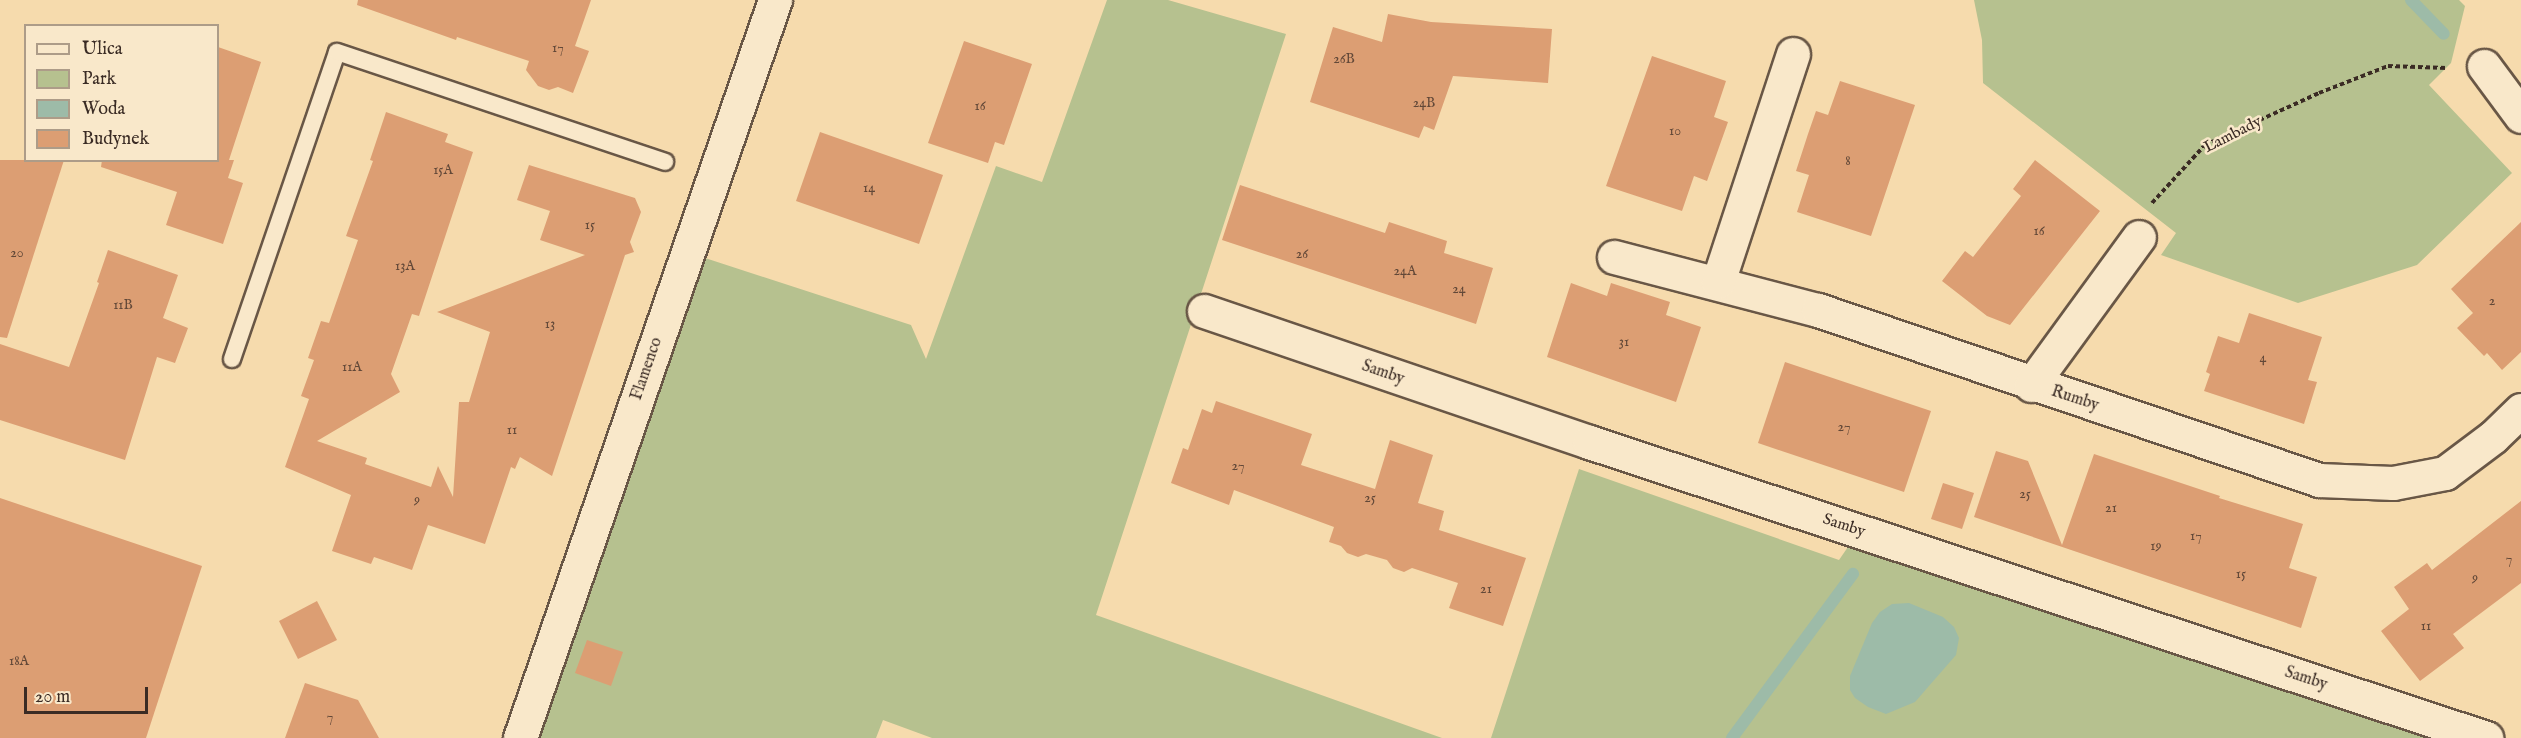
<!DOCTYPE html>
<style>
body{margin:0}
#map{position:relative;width:2521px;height:738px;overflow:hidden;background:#f6dbad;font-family:"IM FELL English",serif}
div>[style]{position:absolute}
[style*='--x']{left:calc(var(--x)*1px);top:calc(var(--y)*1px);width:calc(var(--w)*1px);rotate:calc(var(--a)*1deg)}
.green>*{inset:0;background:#b6c18f}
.water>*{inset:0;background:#9dbba8}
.stream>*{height:12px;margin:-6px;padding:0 6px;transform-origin:6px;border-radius:6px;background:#9dbba8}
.building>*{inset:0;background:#dc9e73}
.path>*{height:4px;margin-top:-2px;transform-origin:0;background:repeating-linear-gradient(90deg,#3a2b24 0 4.5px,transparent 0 7.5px)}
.roads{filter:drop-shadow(2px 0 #695746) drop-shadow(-2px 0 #695746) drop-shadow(0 2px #695746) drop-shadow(0 -2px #695746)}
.lane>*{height:16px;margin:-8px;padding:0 8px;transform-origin:8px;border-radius:8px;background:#f9e8ca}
.street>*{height:33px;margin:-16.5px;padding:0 16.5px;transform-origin:16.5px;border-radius:16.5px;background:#f9e8ca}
span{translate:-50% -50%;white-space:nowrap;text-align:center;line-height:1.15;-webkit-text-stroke:5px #f9e8ca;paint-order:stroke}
.number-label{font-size:14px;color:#624838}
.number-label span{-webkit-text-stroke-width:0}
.street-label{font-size:16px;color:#3a2b24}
.legend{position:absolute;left:24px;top:24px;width:195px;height:138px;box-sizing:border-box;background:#f9e8ca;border:2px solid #ad9c88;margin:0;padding:8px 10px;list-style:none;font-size:18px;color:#3a2b24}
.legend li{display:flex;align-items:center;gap:12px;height:30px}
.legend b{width:30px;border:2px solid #ad9c88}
.scale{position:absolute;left:24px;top:687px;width:124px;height:27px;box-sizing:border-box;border:3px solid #3a2b24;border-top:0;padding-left:8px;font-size:18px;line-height:21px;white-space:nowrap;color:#3a2b24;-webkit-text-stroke:4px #f9e8ca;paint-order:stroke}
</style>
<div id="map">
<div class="green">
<i style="clip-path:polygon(1107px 0,1168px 0,1286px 34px,1096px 615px,1442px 738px,932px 738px,883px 720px,876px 738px,536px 738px,702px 257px,911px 325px,926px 359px,996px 166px,1042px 182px)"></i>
<i style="clip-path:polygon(1974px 0,2459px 0,2465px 6px,2451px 63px,2429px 85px,2512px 173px,2417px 265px,2298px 303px,2161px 255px,2176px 233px,1983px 83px,1982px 40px)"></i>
<i style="clip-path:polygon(1579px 469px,1839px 560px,1850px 544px,2439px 738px,1491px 738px)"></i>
</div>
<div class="water">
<i style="clip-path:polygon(1892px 604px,1909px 603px,1943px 617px,1954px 627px,1959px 638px,1956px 655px,1915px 702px,1886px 714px,1868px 707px,1855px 698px,1850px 690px,1850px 676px,1872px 623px,1880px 612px)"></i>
</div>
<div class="stream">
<i style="--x:2411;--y:0;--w:47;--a:45.9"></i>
<i style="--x:1732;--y:738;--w:204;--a:-53.6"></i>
</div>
<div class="building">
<i style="clip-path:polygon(358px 0,591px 0,575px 46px,589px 51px,573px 93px,558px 87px,549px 90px,538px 86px,526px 70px,529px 61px,457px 37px,456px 40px,357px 5px)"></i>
<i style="clip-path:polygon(1388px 14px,1431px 22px,1552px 29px,1548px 83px,1453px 76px,1434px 130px,1424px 126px,1419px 138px,1310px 102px,1333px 27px,1382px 42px)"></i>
<i style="clip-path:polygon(964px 41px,1032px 64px,1004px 145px,995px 142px,988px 163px,928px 143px)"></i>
<i style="clip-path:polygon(218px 47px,261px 62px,229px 160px,234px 160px,228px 178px,243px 183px,223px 244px,166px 225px,177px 192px,101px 167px,102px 160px,218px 160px)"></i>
<i style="clip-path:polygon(1652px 56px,1726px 81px,1714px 117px,1728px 122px,1707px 181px,1694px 176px,1682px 211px,1606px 186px)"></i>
<i style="clip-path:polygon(1840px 81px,1915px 105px,1871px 236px,1797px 212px,1809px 175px,1796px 171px,1808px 134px,1816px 111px,1828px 115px)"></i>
<i style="clip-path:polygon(386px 112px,448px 134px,445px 142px,473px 152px,419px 316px,412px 314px,391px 374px,400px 392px,317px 441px,367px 458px,365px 464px,431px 487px,438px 466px,453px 497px,459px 402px,469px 402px,490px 332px,437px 312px,585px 255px,540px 240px,550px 211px,517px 200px,529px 165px,635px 198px,641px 212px,630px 242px,634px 252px,625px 255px,552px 476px,520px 457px,515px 469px,511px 467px,485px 544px,428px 525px,412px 570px,374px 557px,371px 564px,332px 551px,351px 495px,285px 467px,309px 399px,301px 396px,314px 360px,308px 358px,321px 321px,329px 323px,358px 240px,346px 236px,373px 161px,370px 160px)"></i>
<i style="clip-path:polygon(820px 132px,943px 175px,919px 244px,796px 201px)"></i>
<i style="clip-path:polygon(0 160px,64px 160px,7px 338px,0 337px)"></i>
<i style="clip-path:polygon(2035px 160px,2100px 211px,2010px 325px,1987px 316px,1942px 281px,1965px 251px,1973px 257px,2021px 196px,2013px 189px)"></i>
<i style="clip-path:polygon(1240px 185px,1385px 233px,1389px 222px,1447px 241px,1444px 253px,1493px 268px,1476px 324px,1222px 240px)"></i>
<i style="clip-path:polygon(2521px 222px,2521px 352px,2502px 370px,2487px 353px,2484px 356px,2457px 328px,2473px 313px,2451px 289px)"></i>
<i style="clip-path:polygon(108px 250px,178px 275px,163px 318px,188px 328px,175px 363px,157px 357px,125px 460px,0 420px,0 344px,69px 367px,99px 283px,97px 282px)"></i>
<i style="clip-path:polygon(1571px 283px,1607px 296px,1611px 283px,1670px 302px,1666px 315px,1701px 327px,1676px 402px,1547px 357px)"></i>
<i style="clip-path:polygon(2249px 313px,2322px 337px,2308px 380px,2317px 382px,2304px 424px,2204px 391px,2210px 374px,2206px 372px,2218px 336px,2239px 343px)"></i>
<i style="clip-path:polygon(1785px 362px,1931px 411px,1904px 492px,1758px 443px)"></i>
<i style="clip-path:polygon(1216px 401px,1312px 434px,1301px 465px,1375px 489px,1390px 440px,1433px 455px,1418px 503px,1444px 511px,1439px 530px,1526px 558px,1503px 626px,1449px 608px,1458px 583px,1412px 568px,1404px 572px,1393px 568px,1387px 560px,1366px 554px,1358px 557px,1347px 553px,1341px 546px,1329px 542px,1334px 527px,1234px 490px,1229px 505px,1171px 483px,1183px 448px,1188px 450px,1202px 409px,1212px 413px)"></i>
<i style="clip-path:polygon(1996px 451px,2028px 461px,2062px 545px,2094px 454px,2220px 496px,2219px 498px,2303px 524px,2289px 568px,2317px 577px,2301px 628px,1974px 517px)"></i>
<i style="clip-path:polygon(1943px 483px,1974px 493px,1962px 529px,1931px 519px)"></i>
<i style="clip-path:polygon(0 498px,202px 566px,146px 738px,0 738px)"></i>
<i style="clip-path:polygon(2521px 501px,2521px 583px,2453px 634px,2464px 648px,2420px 681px,2381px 631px,2409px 609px,2394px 587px,2427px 563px,2432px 570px)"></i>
<i style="clip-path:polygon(317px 601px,337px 640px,298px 659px,279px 621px)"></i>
<i style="clip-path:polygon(587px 640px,623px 652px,611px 686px,575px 673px)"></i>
<i style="clip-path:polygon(305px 683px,358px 700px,379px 738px,285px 738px)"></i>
</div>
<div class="path">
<i style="--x:2152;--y:203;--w:79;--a:-47.6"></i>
<i style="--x:2205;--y:145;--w:125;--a:-24.5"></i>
<i style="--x:2319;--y:93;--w:74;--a:-21.4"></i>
<i style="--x:2388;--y:66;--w:59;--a:1.9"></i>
</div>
<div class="roads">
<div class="lane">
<i style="--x:232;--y:359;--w:324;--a:-71.1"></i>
<i style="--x:337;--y:52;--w:346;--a:18.5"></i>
</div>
<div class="street">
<i style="--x:2484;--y:66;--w:62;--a:53.5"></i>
<i style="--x:1614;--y:257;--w:211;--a:14.6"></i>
<i style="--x:1818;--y:310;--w:529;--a:18.74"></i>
<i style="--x:2319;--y:480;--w:74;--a:2.3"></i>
<i style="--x:2393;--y:483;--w:53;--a:-10.9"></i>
<i style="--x:2445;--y:473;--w:60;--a:-36.9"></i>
<i style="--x:2493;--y:437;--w:39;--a:-44"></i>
<i style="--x:1718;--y:282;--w:240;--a:-71.8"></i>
<i style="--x:1204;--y:311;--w:407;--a:18.8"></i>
<i style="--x:1589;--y:442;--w:945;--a:18.26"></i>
<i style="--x:2031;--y:385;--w:183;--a:-53.9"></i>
<i style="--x:520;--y:738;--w:781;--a:-70.94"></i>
</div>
</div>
<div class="number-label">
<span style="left:558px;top:48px">17</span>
<span style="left:1344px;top:59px">26B</span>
<span style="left:1424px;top:103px">24B</span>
<span style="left:980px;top:106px">16</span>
<span style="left:1675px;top:131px">10</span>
<span style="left:1848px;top:161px">8</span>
<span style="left:443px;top:170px">15A</span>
<span style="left:869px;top:188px">14</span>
<span style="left:590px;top:225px">15</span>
<span style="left:2039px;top:231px">16</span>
<span style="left:17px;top:253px">20</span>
<span style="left:1302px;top:254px">26</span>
<span style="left:405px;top:266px">13A</span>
<span style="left:1405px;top:271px">24A</span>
<span style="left:1459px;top:289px">24</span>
<span style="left:2492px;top:301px">2</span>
<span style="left:123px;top:305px">11B</span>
<span style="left:550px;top:324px">13</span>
<span style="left:1624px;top:342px">31</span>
<span style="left:2263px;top:358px">4</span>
<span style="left:352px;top:367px">11A</span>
<span style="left:1844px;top:427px">27</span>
<span style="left:512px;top:430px">11</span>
<span style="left:1238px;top:466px">27</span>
<span style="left:2025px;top:494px">25</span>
<span style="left:1370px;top:498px">25</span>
<span style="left:417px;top:500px">9</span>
<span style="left:2111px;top:508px">21</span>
<span style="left:2196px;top:536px">17</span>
<span style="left:2156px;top:546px">19</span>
<span style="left:2509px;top:559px">7</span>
<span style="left:2241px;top:574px">15</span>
<span style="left:2475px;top:578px">9</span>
<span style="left:1486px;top:589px">21</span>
<span style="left:2426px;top:626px">11</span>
<span style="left:19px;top:661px">18A</span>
<span style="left:330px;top:717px">7</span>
</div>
<div class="street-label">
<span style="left:2233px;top:135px;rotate:-27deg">Lambady</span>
<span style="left:647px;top:369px;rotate:-71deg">Flamenco</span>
<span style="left:1383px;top:373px;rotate:19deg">Samby</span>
<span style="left:2075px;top:399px;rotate:18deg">Rumby</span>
<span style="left:1844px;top:526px;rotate:18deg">Samby</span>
<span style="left:2306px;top:679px;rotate:18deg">Samby</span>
</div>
<ul class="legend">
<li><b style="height:8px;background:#f9e8ca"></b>Ulica</li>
<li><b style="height:16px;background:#b6c18f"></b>Park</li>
<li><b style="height:16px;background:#9dbba8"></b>Woda</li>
<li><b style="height:16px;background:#dc9e73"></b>Budynek</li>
</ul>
<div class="scale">20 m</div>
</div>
